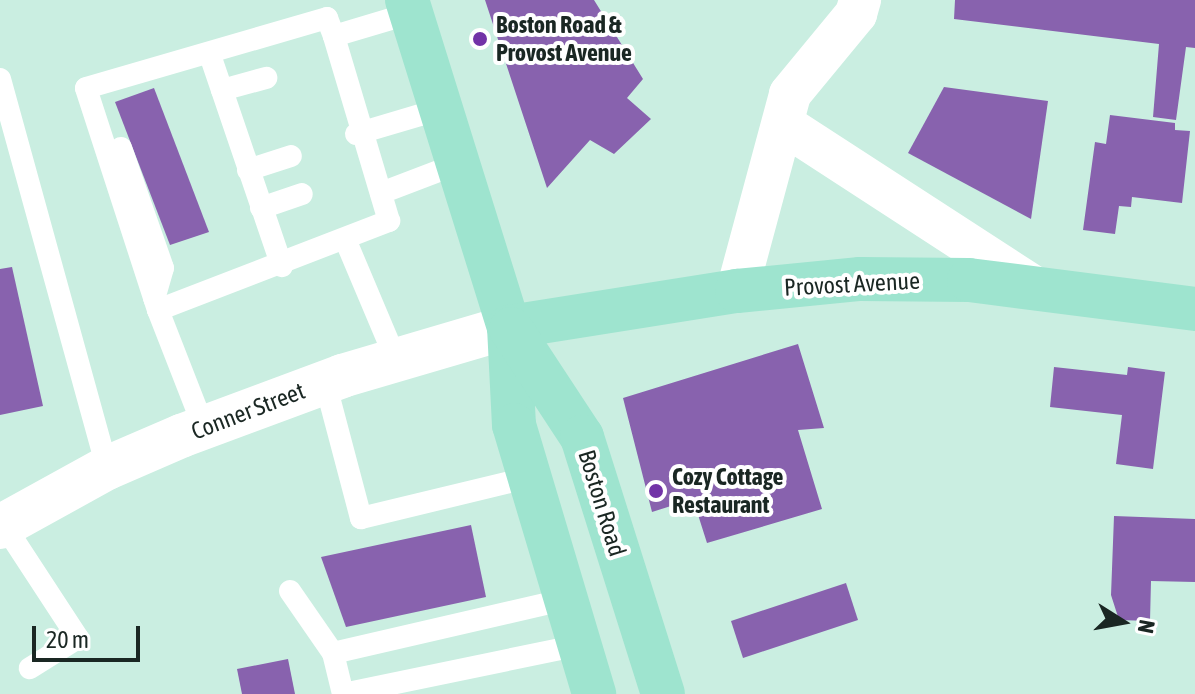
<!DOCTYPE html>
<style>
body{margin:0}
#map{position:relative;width:1195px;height:694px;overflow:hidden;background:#caeee1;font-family:"Asap Condensed",sans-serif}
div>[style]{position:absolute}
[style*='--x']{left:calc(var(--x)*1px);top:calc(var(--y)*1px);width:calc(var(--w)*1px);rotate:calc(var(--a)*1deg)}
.building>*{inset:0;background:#8862ae}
.service>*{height:22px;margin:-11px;padding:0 11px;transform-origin:11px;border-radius:11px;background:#fff}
.minor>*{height:42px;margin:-21px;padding:0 21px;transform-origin:21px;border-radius:21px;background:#fff}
.secondary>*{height:44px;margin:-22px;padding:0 22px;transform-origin:22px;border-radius:22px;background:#fff}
.primary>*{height:44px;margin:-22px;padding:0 22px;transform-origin:22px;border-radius:22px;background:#9ee4cf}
.dots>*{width:22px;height:22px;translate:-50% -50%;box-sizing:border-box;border:4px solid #fff;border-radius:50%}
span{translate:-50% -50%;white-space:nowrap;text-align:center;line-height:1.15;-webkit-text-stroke:8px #fff;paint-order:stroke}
.poi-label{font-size:24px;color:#1a2723;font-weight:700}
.left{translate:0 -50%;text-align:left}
.street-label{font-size:24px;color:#1a2723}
.north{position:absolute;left:1083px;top:582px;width:80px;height:80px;-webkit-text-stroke:6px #fff;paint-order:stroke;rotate:101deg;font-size:22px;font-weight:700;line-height:32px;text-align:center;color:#1a2723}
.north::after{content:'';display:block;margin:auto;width:28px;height:36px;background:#1a2723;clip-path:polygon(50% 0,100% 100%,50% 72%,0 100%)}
.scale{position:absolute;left:32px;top:626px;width:108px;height:36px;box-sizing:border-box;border:4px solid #1a2723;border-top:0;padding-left:10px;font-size:24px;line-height:28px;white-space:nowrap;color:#1a2723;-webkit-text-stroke:6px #fff;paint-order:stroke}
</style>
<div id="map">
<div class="building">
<i style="clip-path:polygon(485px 0,594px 0,643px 79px,627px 98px,651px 119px,614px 154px,590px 140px,547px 188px)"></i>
<i style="clip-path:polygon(955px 0,1195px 0,1195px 48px,1186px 47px,1176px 120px,1153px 117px,1159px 44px,954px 19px)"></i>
<i style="clip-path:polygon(944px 87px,1048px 101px,1031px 219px,908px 153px)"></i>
<i style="clip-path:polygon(154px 88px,209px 232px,170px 245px,115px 102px)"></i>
<i style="clip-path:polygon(1110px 115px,1175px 123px,1175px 130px,1190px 131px,1182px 203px,1132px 197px,1131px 207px,1119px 206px,1115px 234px,1083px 230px,1095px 142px,1106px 144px)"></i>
<i style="clip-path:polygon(12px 267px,43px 406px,0 415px,0 269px)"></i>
<i style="clip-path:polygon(798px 344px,824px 428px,798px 430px,822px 509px,707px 543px,693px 499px,652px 512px,623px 398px)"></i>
<i style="clip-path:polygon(1054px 367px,1127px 375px,1128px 367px,1165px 372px,1153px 469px,1116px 464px,1122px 415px,1050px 407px)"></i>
<i style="clip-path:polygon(1114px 516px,1195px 519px,1195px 582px,1151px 581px,1150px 621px,1119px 620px,1111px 595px)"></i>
<i style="clip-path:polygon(471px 525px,486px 597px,346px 627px,321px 557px)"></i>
<i style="clip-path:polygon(846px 583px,858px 620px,743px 658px,731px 621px)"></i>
<i style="clip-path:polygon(288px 659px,295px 694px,242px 694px,237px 669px)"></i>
</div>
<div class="service">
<i style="--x:210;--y:55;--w:223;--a:71.2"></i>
<i style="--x:0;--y:79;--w:403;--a:74.6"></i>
<i style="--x:222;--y:90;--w:46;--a:-15.3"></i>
<i style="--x:356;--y:134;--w:92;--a:-16.5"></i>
<i style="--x:121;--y:148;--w:127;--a:70.7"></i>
<i style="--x:163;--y:268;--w:32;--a:106"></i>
<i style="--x:248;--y:170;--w:45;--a:-18"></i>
<i style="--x:381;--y:193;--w:87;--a:-20.9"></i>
<i style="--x:261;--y:208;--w:43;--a:-18.9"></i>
<i style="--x:345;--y:239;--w:131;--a:67.1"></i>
<i style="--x:158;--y:310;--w:248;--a:-21.1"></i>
<i style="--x:389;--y:221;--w:193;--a:-106.6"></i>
<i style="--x:325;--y:382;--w:141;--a:75.2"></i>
<i style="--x:361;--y:518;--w:174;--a:-13.6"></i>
<i style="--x:204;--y:428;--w:127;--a:-111.3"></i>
<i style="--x:158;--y:310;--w:233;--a:-108"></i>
<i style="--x:86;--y:88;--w:251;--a:-16.2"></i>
<i style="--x:327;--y:18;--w:19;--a:69"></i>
<i style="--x:334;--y:36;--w:80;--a:-16.6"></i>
<i style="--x:4;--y:525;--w:135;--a:56.8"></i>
<i style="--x:78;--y:638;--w:57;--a:148"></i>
<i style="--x:290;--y:591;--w:75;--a:55.3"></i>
<i style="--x:333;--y:653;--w:42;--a:76.3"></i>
<i style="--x:333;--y:653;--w:239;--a:-13"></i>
<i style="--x:343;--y:694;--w:242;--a:-11.7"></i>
</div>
<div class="minor">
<i style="--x:783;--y:124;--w:302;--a:33"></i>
<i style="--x:737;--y:291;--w:204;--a:-74.9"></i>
<i style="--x:790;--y:94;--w:104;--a:-50.5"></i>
<i style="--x:856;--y:14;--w:15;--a:-74"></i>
</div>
<div class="secondary">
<i style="--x:0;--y:527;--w:122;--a:-28.9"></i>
<i style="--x:107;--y:468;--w:81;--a:-23.4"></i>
<i style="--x:181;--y:436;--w:172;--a:-20.4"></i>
<i style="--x:342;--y:376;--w:174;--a:-16.4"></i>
</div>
<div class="primary">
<i style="--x:407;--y:0;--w:343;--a:72.7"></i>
<i style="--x:509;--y:327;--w:98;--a:87.1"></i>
<i style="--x:514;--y:425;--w:281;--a:73.4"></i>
<i style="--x:509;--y:327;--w:231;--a:-9"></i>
<i style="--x:737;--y:291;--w:124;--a:-5.6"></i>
<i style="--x:860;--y:279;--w:109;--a:0.5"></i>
<i style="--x:969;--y:280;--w:228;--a:7.3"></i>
<i style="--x:511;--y:329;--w:129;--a:56.7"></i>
<i style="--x:582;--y:437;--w:269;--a:72.5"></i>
</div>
<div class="dots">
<i style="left:480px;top:39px;background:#7233a7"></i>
<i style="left:656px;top:491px;background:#7233a7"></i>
</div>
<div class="poi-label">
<span class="left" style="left:496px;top:39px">Boston Road &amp;<br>Provost Avenue</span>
<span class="left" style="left:672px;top:491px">Cozy Cottage<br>Restaurant</span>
</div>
<div class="street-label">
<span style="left:852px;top:284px;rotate:-3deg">Provost Avenue</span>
<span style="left:248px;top:411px;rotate:-21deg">Conner Street</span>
<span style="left:602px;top:503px;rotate:73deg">Boston Road</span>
</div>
<div class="north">N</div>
<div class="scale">20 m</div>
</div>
